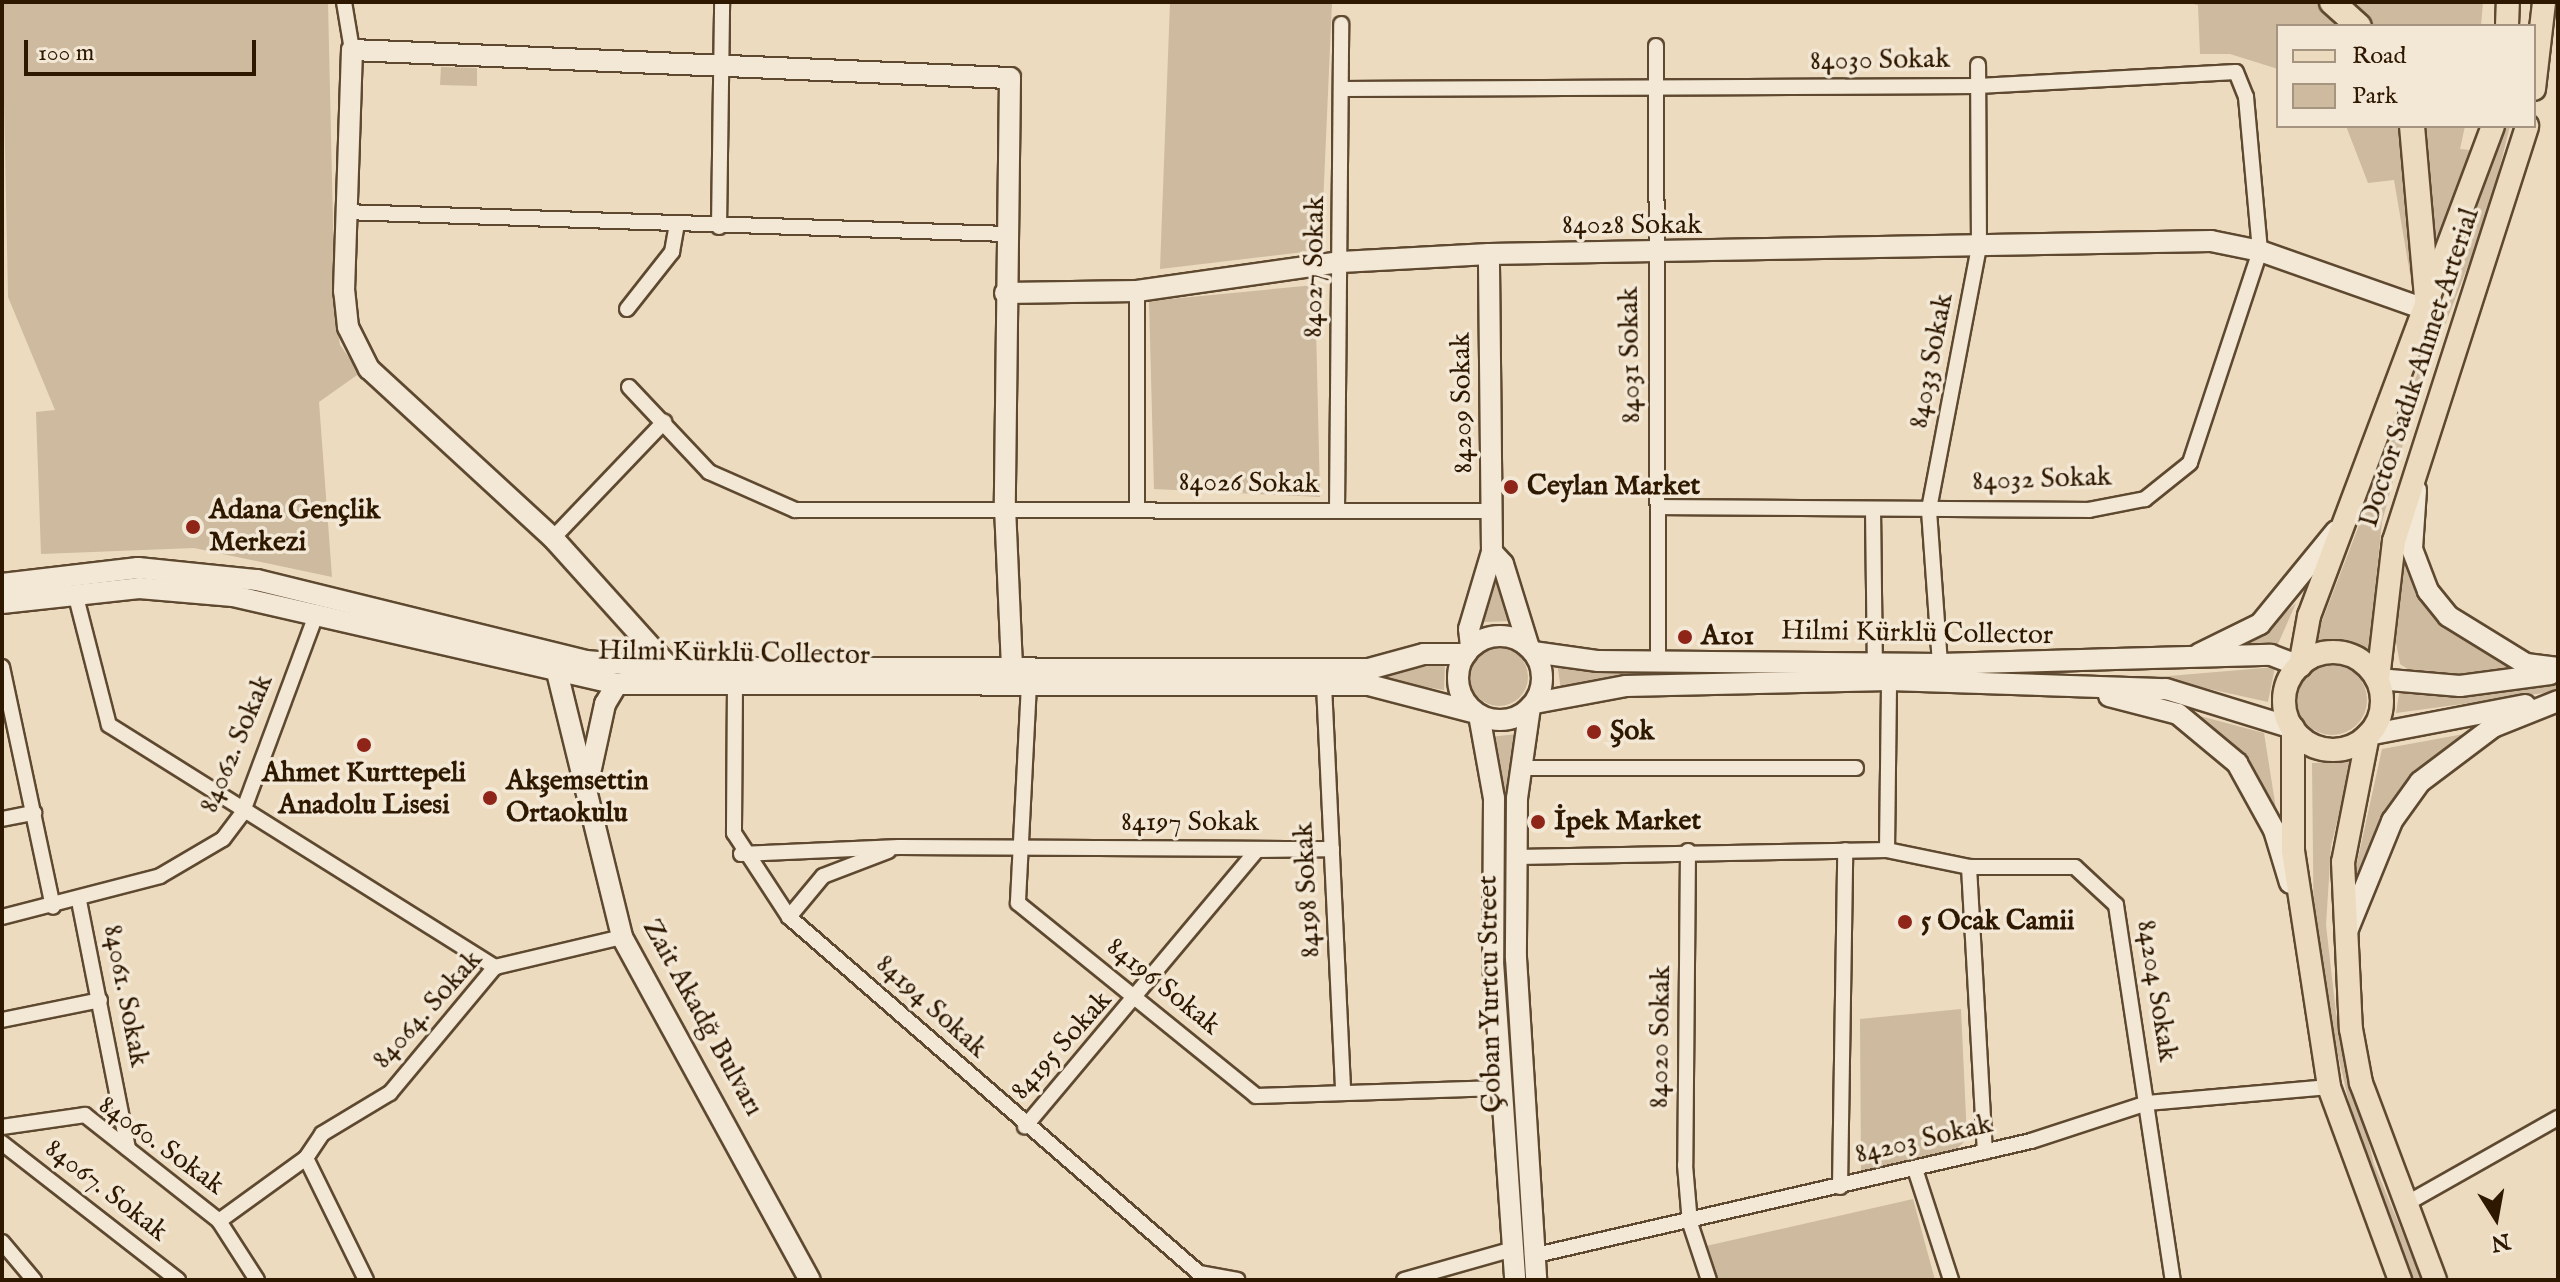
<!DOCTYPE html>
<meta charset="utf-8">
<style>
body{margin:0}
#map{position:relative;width:2560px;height:1282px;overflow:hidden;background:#eddbbf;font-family:"IM FELL English",serif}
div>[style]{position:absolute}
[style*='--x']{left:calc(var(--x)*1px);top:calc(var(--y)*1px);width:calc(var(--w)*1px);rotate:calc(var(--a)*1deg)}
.green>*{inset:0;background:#cdba9f}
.round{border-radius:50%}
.roads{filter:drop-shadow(2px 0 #5e4930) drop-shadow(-2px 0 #5e4930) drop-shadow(0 2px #5e4930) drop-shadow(0 -2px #5e4930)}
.street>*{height:14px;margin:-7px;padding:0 7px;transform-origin:7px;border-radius:7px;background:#f3e8d5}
.secondary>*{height:20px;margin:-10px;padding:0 10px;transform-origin:10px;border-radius:10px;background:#f3e8d5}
.secondary>.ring{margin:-10px;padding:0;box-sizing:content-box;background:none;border:20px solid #f3e8d5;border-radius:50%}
.primary>*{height:22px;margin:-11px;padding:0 11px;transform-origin:11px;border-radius:11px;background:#eddbbf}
.primary>.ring{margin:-11px;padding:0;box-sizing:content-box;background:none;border:22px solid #eddbbf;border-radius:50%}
.highway>*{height:24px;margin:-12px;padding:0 12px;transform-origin:12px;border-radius:12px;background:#eddbbf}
.dots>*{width:22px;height:22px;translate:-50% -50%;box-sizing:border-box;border:4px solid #f3e8d5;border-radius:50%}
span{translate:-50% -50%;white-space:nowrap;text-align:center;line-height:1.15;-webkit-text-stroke:7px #f3e8d5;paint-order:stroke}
.street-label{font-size:28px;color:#2f1800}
.poi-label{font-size:28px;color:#2f1800;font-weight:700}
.left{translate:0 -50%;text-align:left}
.frame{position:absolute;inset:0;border:4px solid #2f1800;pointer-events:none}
.legend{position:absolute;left:2276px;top:24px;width:260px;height:104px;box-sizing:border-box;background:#f3e8d5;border:2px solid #a59580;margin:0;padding:10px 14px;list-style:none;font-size:24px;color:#2f1800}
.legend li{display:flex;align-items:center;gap:16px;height:40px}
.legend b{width:40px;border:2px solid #a59580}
.north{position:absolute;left:2456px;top:1178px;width:80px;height:80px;-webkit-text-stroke:6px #f3e8d5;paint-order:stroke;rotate:169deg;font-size:22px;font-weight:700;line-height:32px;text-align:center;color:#2f1800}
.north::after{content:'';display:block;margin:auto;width:28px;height:36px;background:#2f1800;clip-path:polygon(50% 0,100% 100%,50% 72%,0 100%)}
.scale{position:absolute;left:24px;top:40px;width:232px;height:36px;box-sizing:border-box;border:4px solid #2f1800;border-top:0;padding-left:10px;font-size:24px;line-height:28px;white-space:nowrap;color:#2f1800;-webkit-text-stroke:6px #f3e8d5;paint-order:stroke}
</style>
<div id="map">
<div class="green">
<i style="clip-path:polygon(2px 2px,328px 2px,335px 312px,340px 345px,360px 373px,319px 402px,332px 577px,194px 548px,41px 554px,36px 412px,55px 410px,8px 297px)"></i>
<i style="clip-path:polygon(1170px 2px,1414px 2px,1332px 3px,1321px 250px,1160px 269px)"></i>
<i style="clip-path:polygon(2184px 2px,2319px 2px,2342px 26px,2278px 26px,2278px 69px,2230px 54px,2200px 54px,2198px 5px)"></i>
<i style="clip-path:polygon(2350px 2px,2483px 2px,2481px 26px,2371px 26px)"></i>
<i style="clip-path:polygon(441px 67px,477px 68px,477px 86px,440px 85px)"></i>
<i style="clip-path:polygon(2346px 126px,2400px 126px,2415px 217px,2411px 280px,2394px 180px,2368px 183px)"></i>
<i style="clip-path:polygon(2425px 126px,2465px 126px,2460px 149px,2470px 150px,2434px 254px)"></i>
<i style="clip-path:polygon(2501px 126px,2510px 126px,2488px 214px,2412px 410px,2382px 522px,2369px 648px,2314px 642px,2450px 289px)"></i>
<i style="clip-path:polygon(1315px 285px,1320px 497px,1154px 489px,1149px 301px)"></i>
<i style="clip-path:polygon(2404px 552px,2430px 611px,2517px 670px,2459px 679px,2415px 674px,2400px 664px,2395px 637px)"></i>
<i style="clip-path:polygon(1495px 566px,1509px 621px,1484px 622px)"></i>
<i style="clip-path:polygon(131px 576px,215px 583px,316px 599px,621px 674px,1377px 675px,1445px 663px,1444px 690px,1377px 679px,621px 677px,264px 593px,130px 580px,2px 595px)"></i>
<i style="clip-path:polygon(2296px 603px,2278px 644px,2225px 652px,2266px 631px)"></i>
<i class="round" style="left:1470px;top:648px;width:58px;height:58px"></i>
<i style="clip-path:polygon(1557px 662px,1627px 674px,2169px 676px,2275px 667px,2268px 702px,2169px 680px,1561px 690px)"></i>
<i class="round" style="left:2297px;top:665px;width:70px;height:70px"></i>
<i style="clip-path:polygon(2558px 682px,2558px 690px,2544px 693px,2396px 713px,2400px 688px,2445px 694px)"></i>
<i style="clip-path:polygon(2181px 711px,2264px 733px,2279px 828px)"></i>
<i style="clip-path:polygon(1517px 734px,1509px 987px,1527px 1280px,1504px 987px,1504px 800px,1490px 737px)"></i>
<i style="clip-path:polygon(2464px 734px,2402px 788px,2353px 881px,2382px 749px)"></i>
<i style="clip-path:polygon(2352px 762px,2331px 846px,2326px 925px,2336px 1013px,2374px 1164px,2422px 1280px,2413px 1280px,2364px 1167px,2314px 952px,2312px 763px)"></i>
<i style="clip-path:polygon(1961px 1009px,1967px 1139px,1948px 1157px,1874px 1175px,1861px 1171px,1860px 1019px)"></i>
<i style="clip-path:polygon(1913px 1199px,1935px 1280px,1718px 1280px,1706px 1246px)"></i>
</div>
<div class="roads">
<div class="street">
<i style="--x:344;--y:2;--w:49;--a:80.5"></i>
<i style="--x:1656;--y:46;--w:616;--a:89.81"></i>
<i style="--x:1342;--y:89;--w:636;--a:-0.27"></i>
<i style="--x:1978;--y:86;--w:258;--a:-3.1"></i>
<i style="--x:2236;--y:72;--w:27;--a:68"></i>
<i style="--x:2246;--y:97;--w:155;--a:84.8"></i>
<i style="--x:2260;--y:251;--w:223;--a:108.3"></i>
<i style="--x:2190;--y:463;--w:58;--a:141.3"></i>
<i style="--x:2145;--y:499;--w:57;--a:168.9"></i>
<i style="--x:2089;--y:510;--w:429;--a:-179.6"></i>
<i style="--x:344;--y:212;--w:662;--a:1.9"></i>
<i style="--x:719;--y:227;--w:225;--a:-89.2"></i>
<i style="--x:627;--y:309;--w:73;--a:-51.7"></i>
<i style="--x:672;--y:252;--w:27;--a:-80"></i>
<i style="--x:629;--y:387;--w:117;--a:46.7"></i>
<i style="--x:709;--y:472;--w:94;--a:23.8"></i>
<i style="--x:795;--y:510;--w:697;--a:0.08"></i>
<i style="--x:1137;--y:509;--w:218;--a:-90"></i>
<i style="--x:1873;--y:509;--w:154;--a:89.3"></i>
<i style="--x:1337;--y:510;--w:486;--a:-89.5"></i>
<i style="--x:553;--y:538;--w:161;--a:-46.3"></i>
<i style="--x:75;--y:593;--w:136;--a:75.6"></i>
<i style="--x:109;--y:725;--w:456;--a:32.1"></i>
<i style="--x:1940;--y:664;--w:155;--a:-94.1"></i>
<i style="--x:1929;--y:509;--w:268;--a:-79.2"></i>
<i style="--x:1979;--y:246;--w:181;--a:-90.3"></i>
<i style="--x:2;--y:667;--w:245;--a:78"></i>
<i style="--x:1029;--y:684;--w:219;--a:92.9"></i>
<i style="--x:1018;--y:903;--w:306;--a:39"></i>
<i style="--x:1256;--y:1096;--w:244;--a:-1.9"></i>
<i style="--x:735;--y:685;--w:148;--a:90.4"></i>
<i style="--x:734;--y:833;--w:100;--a:56.8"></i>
<i style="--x:789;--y:917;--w:543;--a:40.97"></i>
<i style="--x:1199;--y:1273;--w:39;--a:10"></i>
<i style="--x:1324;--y:685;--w:407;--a:87.3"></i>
<i style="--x:1523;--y:768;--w:333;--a:0"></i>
<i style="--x:2;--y:819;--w:33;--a:-11"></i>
<i style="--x:1887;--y:850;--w:84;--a:11.7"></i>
<i style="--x:1969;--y:867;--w:285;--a:86.8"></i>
<i style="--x:1688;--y:851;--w:314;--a:90.5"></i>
<i style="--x:1685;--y:1165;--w:58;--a:85.1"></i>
<i style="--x:1690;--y:1223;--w:60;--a:71.6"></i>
<i style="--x:741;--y:854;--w:158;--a:-2.5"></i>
<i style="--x:899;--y:847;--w:433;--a:0.3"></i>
<i style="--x:1332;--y:849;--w:75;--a:179.2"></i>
<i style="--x:1257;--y:850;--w:361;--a:130"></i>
<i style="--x:1517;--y:857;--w:370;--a:-1.1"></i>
<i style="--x:1887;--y:850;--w:170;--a:-89.3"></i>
<i style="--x:1969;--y:867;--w:106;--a:0"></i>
<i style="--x:2075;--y:867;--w:56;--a:42.8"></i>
<i style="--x:2116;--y:905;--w:379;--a:81.4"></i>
<i style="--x:79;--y:901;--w:252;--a:78.8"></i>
<i style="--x:2;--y:917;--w:163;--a:-14.5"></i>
<i style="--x:160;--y:876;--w:73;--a:-30.4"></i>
<i style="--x:223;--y:839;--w:31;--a:-53"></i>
<i style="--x:242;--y:814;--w:215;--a:-69.6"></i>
<i style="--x:789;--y:917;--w:53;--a:-50.3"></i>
<i style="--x:823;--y:876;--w:70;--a:-21"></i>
<i style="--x:2;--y:1020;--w:100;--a:-11.5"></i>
<i style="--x:2;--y:1127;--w:84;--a:-8.2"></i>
<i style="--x:85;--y:1115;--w:171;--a:38.3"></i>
<i style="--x:219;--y:1221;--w:70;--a:57.2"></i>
<i style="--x:2;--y:1143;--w:223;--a:37.9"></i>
<i style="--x:306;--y:1158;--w:136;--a:63.8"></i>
<i style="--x:1915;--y:1169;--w:117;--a:72"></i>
<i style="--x:1840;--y:1187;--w:337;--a:-89.1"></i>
<i style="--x:2404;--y:1205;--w:177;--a:-29.5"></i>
<i style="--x:219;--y:1221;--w:107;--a:-35.9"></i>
<i style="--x:306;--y:1158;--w:29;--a:-56"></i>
<i style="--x:322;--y:1134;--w:79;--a:-31.1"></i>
<i style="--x:390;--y:1093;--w:164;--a:-50.2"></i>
<i style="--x:495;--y:967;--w:130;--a:-13.3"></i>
<i style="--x:2;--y:1242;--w:50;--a:49.9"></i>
<i style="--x:1532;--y:1256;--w:512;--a:-12.98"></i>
<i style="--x:2031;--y:1141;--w:122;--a:-18.1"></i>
<i style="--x:2147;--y:1103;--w:183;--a:-5"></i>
<i style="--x:1404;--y:1280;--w:110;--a:-15.8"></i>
</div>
<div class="secondary">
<i style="--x:1005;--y:293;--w:132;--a:-0.9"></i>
<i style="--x:1137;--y:291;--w:206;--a:-8.1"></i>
<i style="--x:1341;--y:262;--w:148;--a:-3.1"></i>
<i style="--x:1489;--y:254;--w:722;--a:-1.03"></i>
<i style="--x:2211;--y:241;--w:50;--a:11.5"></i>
<i style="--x:2260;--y:251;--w:178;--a:19.4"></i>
<i style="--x:2416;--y:490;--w:59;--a:93.9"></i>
<i style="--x:2412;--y:549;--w:45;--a:69.1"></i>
<i style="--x:2428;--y:591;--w:32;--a:51"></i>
<i style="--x:2448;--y:616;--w:92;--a:31.6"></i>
<i style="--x:2526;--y:664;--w:32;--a:7"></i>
<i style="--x:1492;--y:552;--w:16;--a:47"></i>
<i style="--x:1503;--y:564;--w:88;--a:72.8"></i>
<i style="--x:2;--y:584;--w:137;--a:-6.7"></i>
<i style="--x:138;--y:568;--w:120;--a:5.8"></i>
<i style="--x:257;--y:580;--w:339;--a:13.8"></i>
<i style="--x:586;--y:661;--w:84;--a:4.8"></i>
<i style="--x:670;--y:668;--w:699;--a:0.08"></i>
<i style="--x:1369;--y:669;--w:57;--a:-15.3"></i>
<i style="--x:1424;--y:654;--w:42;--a:0"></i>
<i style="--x:2;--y:603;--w:138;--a:-6.2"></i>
<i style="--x:139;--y:588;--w:94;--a:4.9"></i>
<i style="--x:233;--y:596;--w:394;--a:12.9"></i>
<i style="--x:617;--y:684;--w:752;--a:0.08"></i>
<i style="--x:1369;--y:685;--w:107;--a:14.6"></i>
<i class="ring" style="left:1458px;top:636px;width:64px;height:64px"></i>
<i style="--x:1471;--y:647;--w:18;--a:-96"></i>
<i style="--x:1469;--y:629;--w:80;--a:-73.4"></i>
<i style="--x:1492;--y:552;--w:298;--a:-90.6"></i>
<i style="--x:1533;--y:652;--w:66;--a:7.9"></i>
<i style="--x:1598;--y:661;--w:342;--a:0.5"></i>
<i style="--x:1940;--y:664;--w:331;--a:-1.6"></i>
<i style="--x:2271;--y:655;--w:31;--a:21"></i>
<i style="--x:2199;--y:654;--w:68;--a:-26.2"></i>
<i style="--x:2260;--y:624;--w:120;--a:-50.7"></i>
<i style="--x:670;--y:668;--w:175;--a:-132"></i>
<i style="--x:553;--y:538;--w:250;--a:-137.4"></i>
<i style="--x:369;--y:369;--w:47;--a:-116.6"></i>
<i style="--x:348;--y:327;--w:36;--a:-96"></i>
<i style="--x:344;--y:291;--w:241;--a:-88.1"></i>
<i style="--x:352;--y:50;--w:659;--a:2.44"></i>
<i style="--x:1010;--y:78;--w:429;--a:90.7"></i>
<i style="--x:1005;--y:507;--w:159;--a:87.5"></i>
<i style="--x:558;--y:676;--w:269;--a:76.2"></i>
<i style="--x:622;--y:937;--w:391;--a:61.3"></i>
<i style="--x:2378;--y:679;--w:82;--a:4.9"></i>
<i style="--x:2460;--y:686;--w:91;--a:-7.6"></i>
<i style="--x:2109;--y:696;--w:71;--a:14.6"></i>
<i style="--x:2178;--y:714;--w:77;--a:39.7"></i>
<i style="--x:2237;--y:763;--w:77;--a:61.1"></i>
<i style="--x:2274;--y:830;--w:55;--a:73.2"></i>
<i style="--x:1535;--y:703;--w:93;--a:-10.6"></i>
<i style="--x:1626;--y:686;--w:263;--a:-1.3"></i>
<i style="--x:1889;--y:680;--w:277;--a:1.9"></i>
<i style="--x:2166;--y:689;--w:133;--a:17.1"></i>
<i style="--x:1530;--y:707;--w:92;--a:98.1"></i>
<i style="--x:1517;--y:798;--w:160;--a:90.4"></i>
<i style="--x:1516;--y:958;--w:323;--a:86.4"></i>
<i style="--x:1479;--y:715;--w:84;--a:79.8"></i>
<i style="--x:1494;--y:798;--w:164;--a:90.3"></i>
<i style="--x:1493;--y:962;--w:319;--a:86"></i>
<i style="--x:2368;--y:735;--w:160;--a:-10.8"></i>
<i style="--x:590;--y:773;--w:71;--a:-77.7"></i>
<i style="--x:605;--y:704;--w:23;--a:-59"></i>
<i style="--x:2348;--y:929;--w:117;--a:-67.8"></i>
<i style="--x:2392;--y:821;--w:48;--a:-54.3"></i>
<i style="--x:2420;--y:782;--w:91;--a:-37"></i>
<i style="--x:2493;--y:727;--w:70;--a:-21.8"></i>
</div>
<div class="primary">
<i style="--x:2507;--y:26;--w:24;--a:-88"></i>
<i style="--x:2534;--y:89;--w:88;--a:-83.4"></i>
<i class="ring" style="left:2284px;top:652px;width:76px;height:76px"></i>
<i style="--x:2300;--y:666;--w:51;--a:-79.8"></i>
<i style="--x:2309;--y:616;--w:523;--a:-69.42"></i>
<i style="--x:2378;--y:679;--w:139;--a:-83.4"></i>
<i style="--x:2394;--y:541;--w:436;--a:-72.2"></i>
<i style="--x:2293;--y:728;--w:123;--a:90"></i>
<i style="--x:2293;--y:851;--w:239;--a:81.3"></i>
<i style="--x:2329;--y:1087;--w:206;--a:69.8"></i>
<i style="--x:2368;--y:735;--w:129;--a:101.1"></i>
<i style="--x:2343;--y:862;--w:167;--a:87.3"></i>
<i style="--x:2351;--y:1029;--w:55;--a:79.5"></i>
<i style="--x:2361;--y:1083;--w:210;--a:69.4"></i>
</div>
<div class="highway">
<i style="--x:2332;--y:2;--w:36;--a:42"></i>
<i style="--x:2412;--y:126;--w:185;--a:85"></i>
</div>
</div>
<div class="dots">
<i style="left:1511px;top:487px;background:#8f2418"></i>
<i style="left:193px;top:527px;background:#8f2418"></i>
<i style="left:1685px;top:637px;background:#8f2418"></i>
<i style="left:1594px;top:732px;background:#8f2418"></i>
<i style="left:364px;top:745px;background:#8f2418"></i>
<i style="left:490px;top:798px;background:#8f2418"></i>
<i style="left:1538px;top:822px;background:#8f2418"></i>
<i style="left:1905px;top:922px;background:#8f2418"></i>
</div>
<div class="street-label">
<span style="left:1880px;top:61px;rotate:-1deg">84030 Sokak</span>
<span style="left:1632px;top:226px">84028 Sokak</span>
<span style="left:1315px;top:267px;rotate:-89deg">84027 Sokak</span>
<span style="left:1631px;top:355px;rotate:-91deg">84031 Sokak</span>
<span style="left:1932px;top:361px;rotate:-79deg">84033 Sokak</span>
<span style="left:2420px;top:368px;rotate:-72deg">Doctor Sadık Ahmet Arterial</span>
<span style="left:1463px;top:403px;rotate:-91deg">84209 Sokak</span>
<span style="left:2042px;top:480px;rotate:-2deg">84032 Sokak</span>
<span style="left:1249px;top:484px;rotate:1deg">84026 Sokak</span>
<span style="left:1917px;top:634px;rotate:1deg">Hilmi Kürklü Collector</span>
<span style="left:734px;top:654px;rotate:1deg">Hilmi Kürklü Collector</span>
<span style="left:237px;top:744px;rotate:-67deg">84062. Sokak</span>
<span style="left:1190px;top:823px">84197 Sokak</span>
<span style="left:1308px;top:890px;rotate:-93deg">84198 Sokak</span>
<span style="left:1163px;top:987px;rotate:39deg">84196 Sokak</span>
<span style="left:2156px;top:991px;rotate:81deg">84204 Sokak</span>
<span style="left:1491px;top:994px;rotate:-91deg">Çoban Yurtcu Street</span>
<span style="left:125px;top:996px;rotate:79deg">84061. Sokak</span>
<span style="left:931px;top:1007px;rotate:42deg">84194 Sokak</span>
<span style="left:428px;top:1010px;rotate:-48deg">84064. Sokak</span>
<span style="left:702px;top:1018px;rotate:61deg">Zait Akadğ Bulvarı</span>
<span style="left:1661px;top:1037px;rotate:-89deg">84020 Sokak</span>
<span style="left:1062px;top:1046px;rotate:-48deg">84195 Sokak</span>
<span style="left:1924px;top:1140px;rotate:-13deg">84203 Sokak</span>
<span style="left:161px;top:1146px;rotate:36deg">84060. Sokak</span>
<span style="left:106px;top:1191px;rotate:38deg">84067. Sokak</span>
</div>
<div class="poi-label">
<span class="left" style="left:1527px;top:487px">Ceylan Market</span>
<span class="left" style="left:209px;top:527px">Adana Gençlik<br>Merkezi</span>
<span class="left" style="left:1701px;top:637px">A101</span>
<span class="left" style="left:1610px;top:732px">Şok</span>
<span style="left:364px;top:790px">Ahmet Kurttepeli<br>Anadolu Lisesi</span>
<span class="left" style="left:506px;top:798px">Akşemsettin<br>Ortaokulu</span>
<span class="left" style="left:1554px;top:822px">İpek Market</span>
<span class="left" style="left:1921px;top:922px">5 Ocak Camii</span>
</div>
<div class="frame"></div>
<ul class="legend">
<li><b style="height:10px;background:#eddbbf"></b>Road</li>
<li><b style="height:22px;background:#cdba9f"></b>Park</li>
</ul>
<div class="north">N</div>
<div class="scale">100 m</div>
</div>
